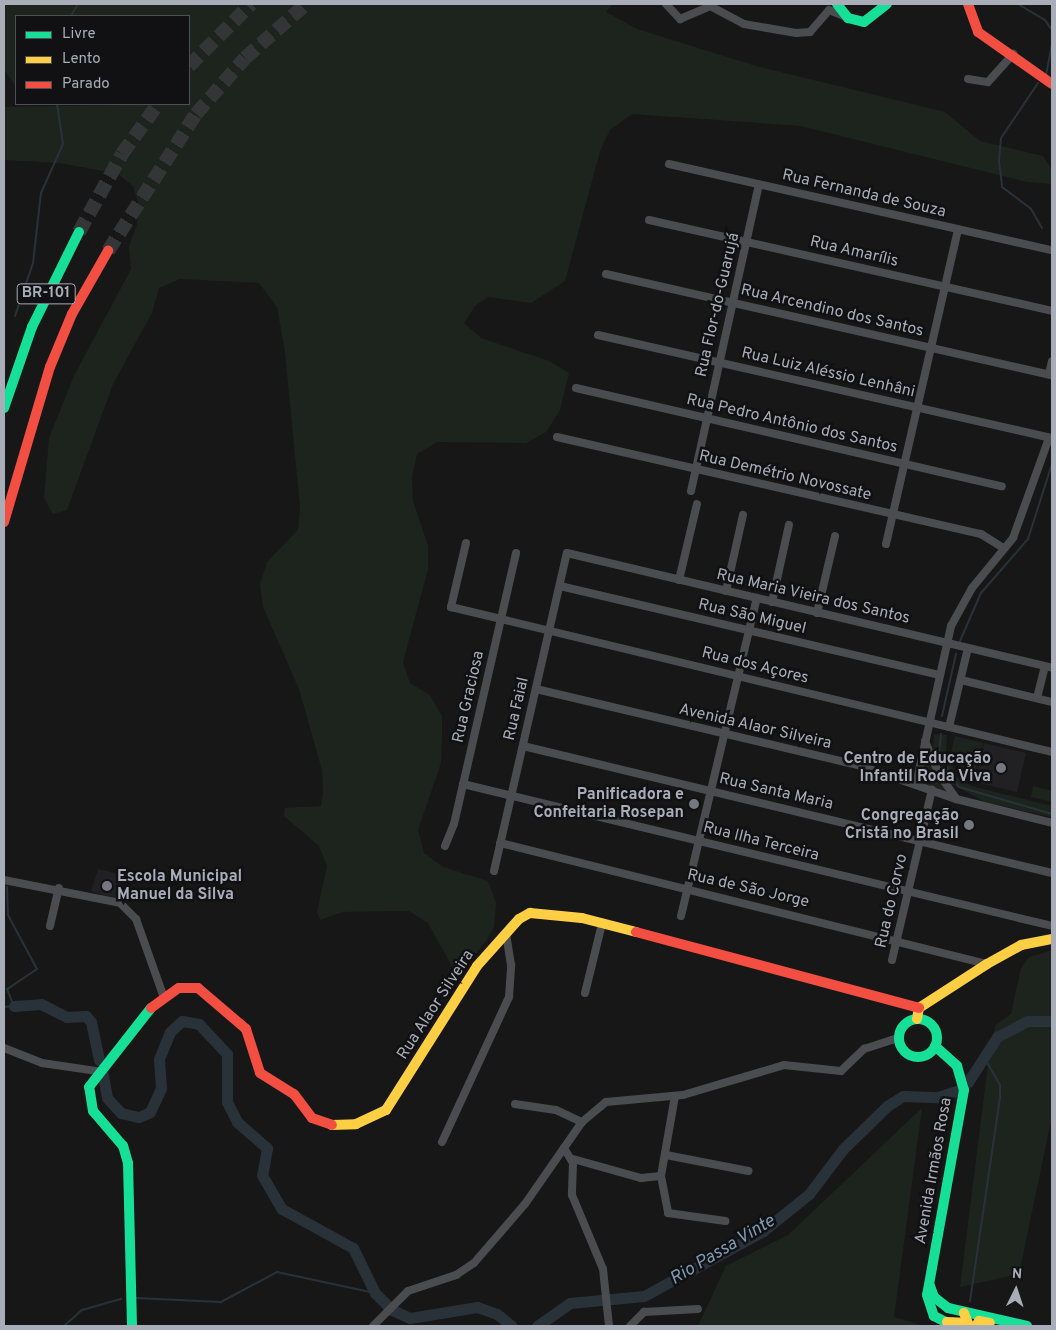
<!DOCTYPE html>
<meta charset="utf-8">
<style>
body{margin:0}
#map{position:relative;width:1056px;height:1330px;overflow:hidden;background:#171717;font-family:Overpass,sans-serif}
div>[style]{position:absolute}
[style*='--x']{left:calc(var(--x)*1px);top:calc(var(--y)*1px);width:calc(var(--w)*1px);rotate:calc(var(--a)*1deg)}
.built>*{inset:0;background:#212123}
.green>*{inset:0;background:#1d241e}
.stream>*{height:2px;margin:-1px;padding:0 1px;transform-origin:1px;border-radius:1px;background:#2a3239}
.river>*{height:11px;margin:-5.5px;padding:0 5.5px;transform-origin:5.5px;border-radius:5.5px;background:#2a3239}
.highway-tunnel>*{height:14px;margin-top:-7px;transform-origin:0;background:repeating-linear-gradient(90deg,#343537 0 14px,transparent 0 21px)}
.street>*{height:8px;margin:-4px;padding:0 4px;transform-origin:4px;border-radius:4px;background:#4b4c50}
.fast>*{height:10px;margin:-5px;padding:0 5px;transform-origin:5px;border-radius:5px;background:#16e098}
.fast>.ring{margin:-5px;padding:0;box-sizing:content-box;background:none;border:10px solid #16e098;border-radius:50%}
.slow>*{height:10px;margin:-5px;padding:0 5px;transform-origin:5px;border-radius:5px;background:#ffcf43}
.jam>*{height:10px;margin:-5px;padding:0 5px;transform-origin:5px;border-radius:5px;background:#f24e42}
.dots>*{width:14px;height:14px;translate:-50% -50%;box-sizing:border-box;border:2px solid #111113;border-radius:50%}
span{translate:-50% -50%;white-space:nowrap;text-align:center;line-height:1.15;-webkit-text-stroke:5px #111113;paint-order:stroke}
.shield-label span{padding:1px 4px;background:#111113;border:1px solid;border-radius:4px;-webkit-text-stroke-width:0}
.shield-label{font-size:15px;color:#a8adb8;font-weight:700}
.street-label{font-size:16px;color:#a8adb8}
.poi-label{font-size:16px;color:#a8adb8;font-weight:700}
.right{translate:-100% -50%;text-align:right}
.left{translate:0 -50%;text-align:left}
.water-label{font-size:18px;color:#7f9bb3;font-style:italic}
.frame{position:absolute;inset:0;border:5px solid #a8adb8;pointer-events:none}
.legend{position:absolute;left:15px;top:15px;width:175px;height:90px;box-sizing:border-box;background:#111113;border:1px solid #4d4f55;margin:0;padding:6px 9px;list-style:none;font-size:15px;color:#a8adb8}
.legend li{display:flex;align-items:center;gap:10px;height:25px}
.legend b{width:25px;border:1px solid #4d4f55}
.north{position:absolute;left:991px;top:1265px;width:50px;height:50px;-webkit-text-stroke:4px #111113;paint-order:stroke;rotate:4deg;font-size:14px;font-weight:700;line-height:20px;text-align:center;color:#a8adb8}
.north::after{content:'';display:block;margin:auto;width:18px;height:22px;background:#a8adb8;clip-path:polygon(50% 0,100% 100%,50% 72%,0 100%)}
</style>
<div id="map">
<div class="built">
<i style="clip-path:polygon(984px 743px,1026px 753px,1017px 792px,975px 782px)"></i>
<i style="clip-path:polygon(98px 869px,123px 875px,118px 900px,91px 891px)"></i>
</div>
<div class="green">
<i style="clip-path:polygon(4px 4px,613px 4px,606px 12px,637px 29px,756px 66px,945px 112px,980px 141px,1043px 156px,1052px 170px,1052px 184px,1027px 182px,801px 126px,632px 114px,610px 130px,600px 151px,565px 281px,531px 303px,488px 297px,475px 306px,464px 323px,481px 338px,549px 361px,569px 373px,560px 410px,546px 432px,526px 443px,437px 442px,417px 454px,412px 477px,413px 501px,428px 546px,428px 569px,403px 662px,410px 683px,430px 695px,442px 716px,442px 739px,441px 763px,418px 830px,424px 853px,443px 867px,488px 881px,496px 903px,494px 927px,486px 941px,471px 960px,454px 970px,428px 923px,409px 911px,342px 912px,320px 920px,317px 912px,327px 866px,319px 846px,284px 816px,285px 808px,321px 806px,323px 792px,322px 770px,299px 689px,263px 607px,260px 584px,267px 562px,298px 530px,300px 507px,285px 352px,277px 307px,259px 283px,180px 279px,159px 288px,152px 313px,113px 384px,67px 510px,53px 514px,44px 498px,49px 438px,74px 376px,131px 269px,129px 246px,137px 225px,138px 203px,133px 186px,118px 174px,60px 163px,4px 160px,4px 107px,189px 104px,189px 16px,16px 16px,16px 87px,4px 69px)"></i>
<i style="clip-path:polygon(934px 734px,947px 735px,946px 752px,957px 777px,971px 786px,1052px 806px,1052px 817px,985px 802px,952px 784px,933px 752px)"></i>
<i style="clip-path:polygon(955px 736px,983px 743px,975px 774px,959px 770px,962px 758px,950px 756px)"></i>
<i style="clip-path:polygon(926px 752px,946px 788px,945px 792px,918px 783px)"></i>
<i style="clip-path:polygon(1033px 786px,1052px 791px,1052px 802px,1031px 797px)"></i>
<i style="clip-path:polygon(1052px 950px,1052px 1116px,1019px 1274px,960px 1287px,991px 1041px,996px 1025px,1011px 1014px,1021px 968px,1029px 957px)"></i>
<i style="clip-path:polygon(922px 1108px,894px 1317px,924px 1326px,698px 1326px,726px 1266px,788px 1235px)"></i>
</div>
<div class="stream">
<i style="--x:1018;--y:4;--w:31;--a:31"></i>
<i style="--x:1045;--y:20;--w:12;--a:55"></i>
<i style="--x:71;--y:16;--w:14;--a:-60"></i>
<i style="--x:1046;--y:75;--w:32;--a:-79"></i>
<i style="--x:1038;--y:83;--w:66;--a:123.9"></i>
<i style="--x:1001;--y:138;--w:23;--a:95"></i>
<i style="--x:999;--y:161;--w:26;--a:83"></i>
<i style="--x:1002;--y:187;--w:36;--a:37"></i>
<i style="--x:1031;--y:209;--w:22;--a:60"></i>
<i style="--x:15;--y:316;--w:56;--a:-71.2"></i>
<i style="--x:33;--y:263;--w:70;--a:-83.5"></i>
<i style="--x:41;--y:193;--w:54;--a:-65.8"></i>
<i style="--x:63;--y:144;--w:40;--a:-98.5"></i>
<i style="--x:960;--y:641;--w:52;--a:-66.4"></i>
<i style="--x:981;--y:593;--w:72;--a:-49"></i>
<i style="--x:1028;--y:539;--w:79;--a:-72.3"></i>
<i style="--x:942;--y:716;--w:64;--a:-77.3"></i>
<i style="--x:941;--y:734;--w:19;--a:96"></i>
<i style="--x:939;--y:753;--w:39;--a:60"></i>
<i style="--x:959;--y:787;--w:97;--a:16.2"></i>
<i style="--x:7;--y:887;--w:28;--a:88"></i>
<i style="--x:8;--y:915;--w:61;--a:61.8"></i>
<i style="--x:37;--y:969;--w:36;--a:146"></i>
<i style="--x:7;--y:989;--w:18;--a:68"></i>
<i style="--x:4;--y:1007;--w:10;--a:-6"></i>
<i style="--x:136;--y:1298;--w:85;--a:2.7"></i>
<i style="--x:221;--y:1302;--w:64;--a:-28.2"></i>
<i style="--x:277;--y:1272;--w:100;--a:12.1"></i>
<i style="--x:970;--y:1301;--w:204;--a:-81.6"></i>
<i style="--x:1000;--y:1099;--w:14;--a:-90"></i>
<i style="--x:1000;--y:1085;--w:34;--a:-120"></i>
<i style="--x:64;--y:1326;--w:24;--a:-42"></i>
<i style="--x:82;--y:1310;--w:41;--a:-15.8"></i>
<i style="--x:500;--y:1326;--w:10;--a:-6"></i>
</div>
<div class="river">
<i style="--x:14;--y:1006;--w:27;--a:-4"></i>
<i style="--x:41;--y:1004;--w:28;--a:27"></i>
<i style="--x:66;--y:1017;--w:20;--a:-3"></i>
<i style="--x:86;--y:1016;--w:8;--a:50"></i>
<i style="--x:91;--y:1022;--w:39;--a:78"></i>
<i style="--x:103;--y:1075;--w:23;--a:80"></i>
<i style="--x:107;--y:1098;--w:21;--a:47"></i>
<i style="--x:121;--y:1113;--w:18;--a:13"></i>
<i style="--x:139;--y:1117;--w:12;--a:-24"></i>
<i style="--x:150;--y:1112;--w:26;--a:-65"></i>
<i style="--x:161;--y:1088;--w:29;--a:-94"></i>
<i style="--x:159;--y:1059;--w:29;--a:-68"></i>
<i style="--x:170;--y:1032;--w:16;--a:-43"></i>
<i style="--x:182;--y:1021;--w:17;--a:10"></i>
<i style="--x:199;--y:1024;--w:41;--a:47"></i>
<i style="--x:227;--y:1054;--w:48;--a:90"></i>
<i style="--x:227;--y:1102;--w:22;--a:63"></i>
<i style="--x:237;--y:1122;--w:40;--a:41"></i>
<i style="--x:267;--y:1148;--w:27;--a:100"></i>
<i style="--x:262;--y:1175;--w:39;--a:60"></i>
<i style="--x:282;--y:1209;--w:81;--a:28.8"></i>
<i style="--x:353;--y:1248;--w:50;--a:63.9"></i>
<i style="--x:375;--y:1293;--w:24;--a:45"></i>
<i style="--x:392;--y:1310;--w:20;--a:24"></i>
<i style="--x:410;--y:1318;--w:68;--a:-9.3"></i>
<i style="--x:477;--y:1307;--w:21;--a:19"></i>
<i style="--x:497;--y:1314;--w:19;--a:39"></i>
<i style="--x:968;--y:1082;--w:54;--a:-57.2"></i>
<i style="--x:997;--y:1037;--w:34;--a:-28"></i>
<i style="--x:1027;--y:1021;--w:25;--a:0"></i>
<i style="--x:537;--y:1326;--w:40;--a:-34.9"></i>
<i style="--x:570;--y:1303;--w:74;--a:-5.4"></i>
<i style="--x:644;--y:1296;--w:136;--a:-28.6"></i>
<i style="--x:763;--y:1231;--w:59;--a:-38.8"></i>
<i style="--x:809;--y:1194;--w:56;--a:-52.9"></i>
<i style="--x:843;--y:1149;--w:62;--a:-44.3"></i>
<i style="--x:887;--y:1106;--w:19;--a:-32"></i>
<i style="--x:903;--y:1096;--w:35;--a:2"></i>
<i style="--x:938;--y:1097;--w:20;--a:-18"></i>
</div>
<div class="highway-tunnel">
<i style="--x:189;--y:66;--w:88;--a:-45"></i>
<i style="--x:79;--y:232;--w:89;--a:-61.1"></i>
<i style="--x:122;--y:154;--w:62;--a:-54.2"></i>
<i style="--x:108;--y:251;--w:163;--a:-57.3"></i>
<i style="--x:196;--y:114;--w:74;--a:-48.8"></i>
<i style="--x:245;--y:58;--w:81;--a:-41.5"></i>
</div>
<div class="street">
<i style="--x:666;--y:4;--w:21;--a:47"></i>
<i style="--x:680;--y:19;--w:33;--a:-23"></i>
<i style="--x:710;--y:6;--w:38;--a:28"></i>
<i style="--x:744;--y:24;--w:53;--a:9.8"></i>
<i style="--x:796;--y:33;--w:14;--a:-4"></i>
<i style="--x:810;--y:32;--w:29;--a:-49"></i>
<i style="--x:829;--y:10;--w:18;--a:22"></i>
<i style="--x:968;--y:79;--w:20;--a:9"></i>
<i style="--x:988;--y:82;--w:38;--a:-48"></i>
<i style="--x:669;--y:164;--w:393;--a:12.7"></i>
<i style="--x:649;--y:220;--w:413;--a:12.7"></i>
<i style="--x:606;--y:274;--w:457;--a:12.8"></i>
<i style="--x:598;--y:335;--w:466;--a:12.8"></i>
<i style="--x:1049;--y:374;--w:13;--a:-77"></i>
<i style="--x:576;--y:388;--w:437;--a:13"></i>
<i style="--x:557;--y:437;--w:435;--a:12.9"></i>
<i style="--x:981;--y:534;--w:26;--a:32"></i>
<i style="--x:691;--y:491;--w:314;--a:-77.5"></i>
<i style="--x:466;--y:543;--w:66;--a:103.2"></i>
<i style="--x:451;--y:607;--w:618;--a:13.56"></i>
<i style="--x:886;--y:544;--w:323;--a:-77.1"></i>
<i style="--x:679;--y:580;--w:78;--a:-76.7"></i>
<i style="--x:560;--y:586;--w:388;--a:13.2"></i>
<i style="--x:726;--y:591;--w:78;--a:-77.4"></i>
<i style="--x:772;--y:602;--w:79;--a:-77.6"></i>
<i style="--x:817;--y:613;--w:79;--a:-76.8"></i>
<i style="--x:961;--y:680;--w:94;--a:13.6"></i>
<i style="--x:536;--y:689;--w:334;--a:13.3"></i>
<i style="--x:861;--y:766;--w:101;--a:19.2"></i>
<i style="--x:956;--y:799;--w:99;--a:14"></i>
<i style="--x:1037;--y:698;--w:32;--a:-76"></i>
<i style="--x:949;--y:727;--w:81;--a:-76.5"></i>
<i style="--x:925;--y:741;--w:36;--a:67"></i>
<i style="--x:939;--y:774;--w:29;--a:55"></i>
<i style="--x:523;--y:746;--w:544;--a:13.5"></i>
<i style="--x:463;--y:784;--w:606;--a:13.55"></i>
<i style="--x:916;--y:784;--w:162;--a:-77.5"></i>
<i style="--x:951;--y:626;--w:43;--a:-61.1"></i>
<i style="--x:972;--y:588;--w:65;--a:-50.6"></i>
<i style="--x:1013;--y:538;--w:106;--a:-70.2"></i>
<i style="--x:500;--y:843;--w:502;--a:13.95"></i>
<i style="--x:445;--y:846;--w:24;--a:-68"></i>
<i style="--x:454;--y:824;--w:278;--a:-77.1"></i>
<i style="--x:494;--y:871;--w:326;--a:-77.1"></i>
<i style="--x:567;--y:553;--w:498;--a:13.3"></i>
<i style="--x:4;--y:880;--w:118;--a:11.2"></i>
<i style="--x:120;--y:903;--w:23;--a:45"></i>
<i style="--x:136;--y:919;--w:81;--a:70.4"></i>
<i style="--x:681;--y:916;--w:327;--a:-76.6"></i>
<i style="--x:50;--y:926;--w:39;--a:-77"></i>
<i style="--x:892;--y:960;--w:175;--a:-76.8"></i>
<i style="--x:585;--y:993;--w:71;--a:-76.2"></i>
<i style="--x:4;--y:1048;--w:41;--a:21.5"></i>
<i style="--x:42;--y:1063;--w:56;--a:8.3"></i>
<i style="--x:515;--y:1104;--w:41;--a:8.3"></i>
<i style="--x:556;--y:1110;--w:29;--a:25"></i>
<i style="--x:442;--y:1142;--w:160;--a:-65.2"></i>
<i style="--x:509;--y:997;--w:32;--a:-86"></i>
<i style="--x:511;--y:965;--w:31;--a:-99"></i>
<i style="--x:564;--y:1148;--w:17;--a:59"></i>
<i style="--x:573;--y:1163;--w:32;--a:92"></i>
<i style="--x:572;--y:1195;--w:80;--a:67.3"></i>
<i style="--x:603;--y:1269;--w:57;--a:84"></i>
<i style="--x:666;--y:1155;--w:84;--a:11"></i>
<i style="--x:573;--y:1159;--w:71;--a:15.6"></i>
<i style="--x:641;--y:1178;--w:20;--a:-6"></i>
<i style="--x:661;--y:1176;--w:81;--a:-80.1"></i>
<i style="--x:661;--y:1176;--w:38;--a:79"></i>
<i style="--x:668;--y:1213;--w:58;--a:8"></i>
<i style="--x:373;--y:1326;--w:49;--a:-45"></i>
<i style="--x:408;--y:1291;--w:51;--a:-18.4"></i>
<i style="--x:456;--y:1275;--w:22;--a:-34"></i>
<i style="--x:474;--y:1263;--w:78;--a:-49.2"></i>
<i style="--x:525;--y:1204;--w:100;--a:-55.2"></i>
<i style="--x:582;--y:1122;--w:31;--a:-40"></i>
<i style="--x:606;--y:1102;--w:77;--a:-5.2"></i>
<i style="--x:683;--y:1095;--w:105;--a:-16.5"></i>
<i style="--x:784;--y:1065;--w:57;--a:6"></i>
<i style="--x:841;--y:1071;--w:32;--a:-44"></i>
<i style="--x:864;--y:1049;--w:36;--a:-18"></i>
<i style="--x:630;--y:1326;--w:20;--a:-45"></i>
<i style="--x:644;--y:1312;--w:54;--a:-3.2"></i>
</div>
<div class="fast">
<i style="--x:837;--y:4;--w:18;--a:52"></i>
<i style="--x:848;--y:18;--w:16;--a:14"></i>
<i style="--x:864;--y:22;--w:29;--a:-38"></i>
<i style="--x:4;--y:408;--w:86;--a:-70.9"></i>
<i style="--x:32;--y:327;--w:106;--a:-63.7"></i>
<i class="ring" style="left:899px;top:1019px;width:28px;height:28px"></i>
<i style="--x:935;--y:1046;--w:30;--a:42"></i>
<i style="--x:957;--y:1066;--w:25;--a:74"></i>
<i style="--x:964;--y:1090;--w:208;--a:100.2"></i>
<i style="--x:927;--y:1295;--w:22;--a:72"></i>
<i style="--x:934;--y:1316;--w:22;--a:27"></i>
<i style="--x:930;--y:1286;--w:12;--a:70"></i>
<i style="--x:934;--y:1297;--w:18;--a:38"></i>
<i style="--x:948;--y:1308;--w:81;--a:12.8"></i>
<i style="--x:132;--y:1326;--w:163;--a:-91.4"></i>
<i style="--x:128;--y:1163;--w:18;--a:-106"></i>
<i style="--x:123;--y:1146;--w:46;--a:-130.6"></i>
<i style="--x:93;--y:1111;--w:24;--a:-99"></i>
<i style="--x:89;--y:1087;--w:100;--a:-51.9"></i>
</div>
<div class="slow">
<i style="--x:917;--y:1019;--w:11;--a:-80"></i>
<i style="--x:919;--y:1008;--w:81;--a:-32.9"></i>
<i style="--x:987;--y:964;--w:39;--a:-29"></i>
<i style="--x:1021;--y:945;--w:32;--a:-11"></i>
<i style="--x:332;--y:1125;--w:24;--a:-2"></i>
<i style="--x:356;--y:1124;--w:33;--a:-25"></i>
<i style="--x:386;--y:1110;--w:170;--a:-57.7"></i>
<i style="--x:477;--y:966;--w:63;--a:-48.2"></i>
<i style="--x:519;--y:919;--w:13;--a:-29"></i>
<i style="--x:530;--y:913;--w:52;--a:5.5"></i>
<i style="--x:582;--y:918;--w:56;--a:14.5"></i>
<i style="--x:947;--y:1322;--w:21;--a:3"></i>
<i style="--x:968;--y:1323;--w:11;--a:-112"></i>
<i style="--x:976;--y:1326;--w:6;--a:-59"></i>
<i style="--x:979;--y:1321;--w:11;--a:10"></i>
</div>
<div class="jam">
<i style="--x:968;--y:4;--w:30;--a:70"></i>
<i style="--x:978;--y:32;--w:90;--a:35.1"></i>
<i style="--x:4;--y:522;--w:162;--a:-73.5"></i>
<i style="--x:50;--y:367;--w:57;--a:-67.5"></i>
<i style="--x:72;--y:314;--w:73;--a:-60.3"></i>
<i style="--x:636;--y:932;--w:293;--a:15"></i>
<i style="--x:151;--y:1008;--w:34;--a:-36"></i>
<i style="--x:179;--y:988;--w:19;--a:0"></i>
<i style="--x:198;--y:988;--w:63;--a:40.5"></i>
<i style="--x:246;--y:1029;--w:46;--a:72.3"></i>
<i style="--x:260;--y:1073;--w:40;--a:32"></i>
<i style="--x:294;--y:1094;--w:30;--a:53"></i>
<i style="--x:312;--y:1118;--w:21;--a:19"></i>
</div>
<div class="dots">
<i style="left:1001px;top:768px;background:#757880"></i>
<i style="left:694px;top:804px;background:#757880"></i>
<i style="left:969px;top:825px;background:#757880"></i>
<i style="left:107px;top:886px;background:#757880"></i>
</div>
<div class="shield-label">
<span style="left:46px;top:294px">BR-101</span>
</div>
<div class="street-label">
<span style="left:864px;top:194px;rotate:13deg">Rua Fernanda de Souza</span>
<span style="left:854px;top:252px;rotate:13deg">Rua Amarílis</span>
<span style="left:718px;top:305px;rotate:-77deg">Rua Flor-do-Guarujá</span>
<span style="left:832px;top:311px;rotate:13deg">Rua Arcendino dos Santos</span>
<span style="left:828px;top:373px;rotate:13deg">Rua Luiz Aléssio Lenhâni</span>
<span style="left:792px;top:424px;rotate:13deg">Rua Pedro Antônio dos Santos</span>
<span style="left:785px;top:476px;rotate:13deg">Rua Demétrio Novossate</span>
<span style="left:813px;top:597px;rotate:13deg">Rua Maria Vieira dos Santos</span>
<span style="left:752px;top:617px;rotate:13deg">Rua São Miguel</span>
<span style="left:755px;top:666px;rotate:14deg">Rua dos Açores</span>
<span style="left:469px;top:697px;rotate:-77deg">Rua Graciosa</span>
<span style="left:517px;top:709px;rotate:-77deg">Rua Faial</span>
<span style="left:755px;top:727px;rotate:13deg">Avenida Alaor Silveira</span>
<span style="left:776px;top:792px;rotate:13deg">Rua Santa Maria</span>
<span style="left:761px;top:842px;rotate:14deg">Rua Ilha Terceira</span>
<span style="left:748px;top:889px;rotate:13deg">Rua de São Jorge</span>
<span style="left:892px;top:901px;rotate:-77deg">Rua do Corvo</span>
<span style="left:436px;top:1005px;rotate:-57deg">Rua Alaor Silveira</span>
<span style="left:934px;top:1171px;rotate:-80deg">Avenida Irmãos Rosa</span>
</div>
<div class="poi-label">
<span class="right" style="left:991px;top:768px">Centro de Educação<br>Infantil Roda Viva</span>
<span class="right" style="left:684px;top:804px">Panificadora e<br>Confeitaria Rosepan</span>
<span class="right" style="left:959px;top:825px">Congregação<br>Cristã no Brasil</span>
<span class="left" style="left:117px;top:886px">Escola Municipal<br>Manuel da Silva</span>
</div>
<div class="water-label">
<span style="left:723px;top:1251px;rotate:-31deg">Rio Passa Vinte</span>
</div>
<div class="frame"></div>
<ul class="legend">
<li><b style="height:6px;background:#16e098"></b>Livre</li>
<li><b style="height:6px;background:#ffcf43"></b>Lento</li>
<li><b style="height:6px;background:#f24e42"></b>Parado</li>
</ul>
<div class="north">N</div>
</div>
